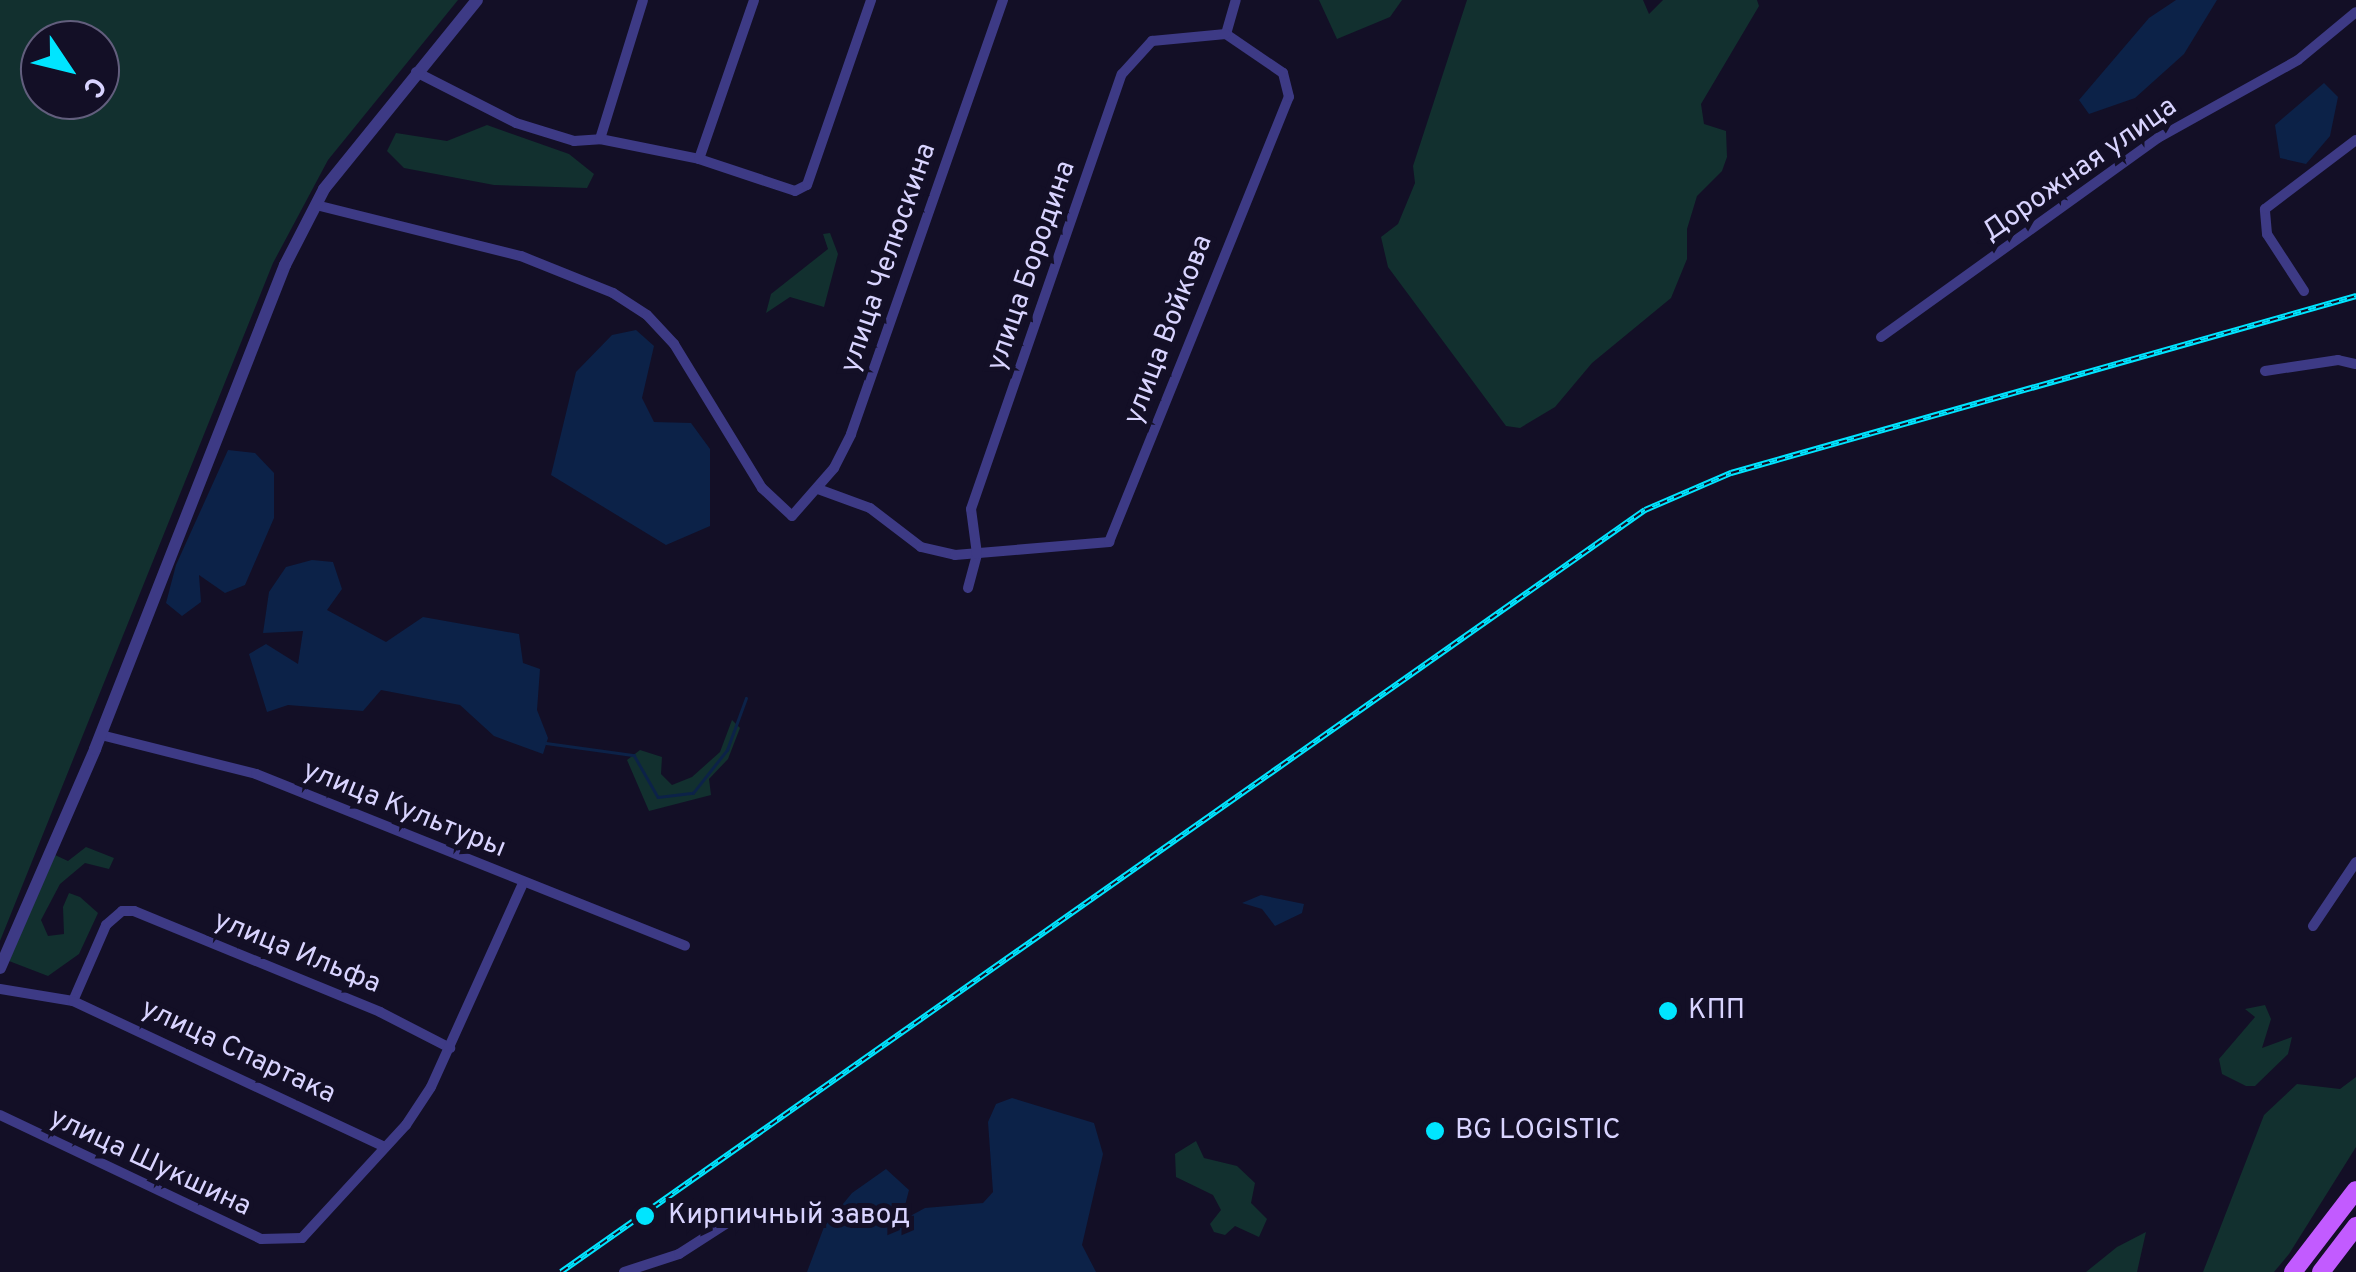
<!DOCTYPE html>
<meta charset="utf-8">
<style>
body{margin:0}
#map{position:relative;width:2356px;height:1272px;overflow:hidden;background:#130f26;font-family:Overpass,sans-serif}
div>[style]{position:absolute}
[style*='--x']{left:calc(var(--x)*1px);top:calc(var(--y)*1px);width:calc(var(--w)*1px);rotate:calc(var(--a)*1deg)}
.green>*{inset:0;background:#12302f}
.water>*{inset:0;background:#0c2248}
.stream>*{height:2.5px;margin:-1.25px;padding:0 1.25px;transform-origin:1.25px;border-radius:1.25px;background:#0c2248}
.minor>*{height:10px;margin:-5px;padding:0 5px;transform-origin:5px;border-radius:5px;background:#3d3a85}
.tertiary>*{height:12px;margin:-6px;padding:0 6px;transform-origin:6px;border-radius:6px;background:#3d3a85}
.primary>*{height:18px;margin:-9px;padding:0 9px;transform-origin:9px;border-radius:9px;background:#c25bff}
.rail>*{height:6px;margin-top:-3px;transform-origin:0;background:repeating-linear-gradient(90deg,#130f26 0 8px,#00e5ff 0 16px);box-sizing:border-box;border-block:2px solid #00e5ff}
.dots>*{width:28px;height:28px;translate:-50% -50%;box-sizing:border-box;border:5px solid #130f26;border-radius:50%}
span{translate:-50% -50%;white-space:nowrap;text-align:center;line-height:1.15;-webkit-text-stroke:10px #130f26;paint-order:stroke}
.street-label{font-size:28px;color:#d9d4ff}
.poi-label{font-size:28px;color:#d9d4ff}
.left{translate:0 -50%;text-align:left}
.north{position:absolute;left:20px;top:20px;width:100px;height:100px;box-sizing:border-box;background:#130f26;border:2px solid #625e7d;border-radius:50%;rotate:125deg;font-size:28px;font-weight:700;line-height:40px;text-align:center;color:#d9d4ff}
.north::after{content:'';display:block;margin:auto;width:35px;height:45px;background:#00e5ff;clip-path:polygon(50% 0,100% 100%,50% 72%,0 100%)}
</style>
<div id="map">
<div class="green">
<i style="clip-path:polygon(evenodd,0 0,458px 0,328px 160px,273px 263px,0 941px,0 0,40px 40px,100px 40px,100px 100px,40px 100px,40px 40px)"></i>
<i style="clip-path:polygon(1319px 0,1402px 0,1390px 17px,1337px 39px)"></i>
<i style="clip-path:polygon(1467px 0,1643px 0,1649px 14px,1663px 0,1757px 0,1759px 6px,1701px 104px,1704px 124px,1726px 131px,1727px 157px,1722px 171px,1697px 196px,1687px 229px,1687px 259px,1671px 298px,1592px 363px,1555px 407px,1520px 428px,1506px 426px,1388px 267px,1381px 237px,1398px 224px,1415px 183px,1413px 166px)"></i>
<i style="clip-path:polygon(487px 125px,569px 154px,594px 174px,587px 188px,494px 185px,404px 168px,387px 151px,396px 133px,447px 141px)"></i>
<i style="clip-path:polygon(830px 233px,838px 254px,824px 307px,790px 297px,766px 313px,771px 294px,828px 249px,823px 234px)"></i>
<i style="clip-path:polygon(732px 720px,740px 728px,728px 759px,709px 779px,711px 795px,649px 811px,627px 760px,640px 750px,662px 757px,661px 774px,672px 785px,692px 777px,720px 752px)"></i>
<i style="clip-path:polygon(86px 847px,114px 858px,109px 869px,85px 863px,60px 884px,41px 920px,48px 936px,64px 934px,63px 907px,69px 893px,80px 897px,98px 913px,79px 954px,48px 976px,9px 961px,55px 855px,68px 861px)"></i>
<i style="clip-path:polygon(2265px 1005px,2271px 1019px,2262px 1048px,2292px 1037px,2288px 1054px,2255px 1086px,2246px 1086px,2222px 1074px,2219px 1059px,2255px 1017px,2245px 1009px)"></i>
<i style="clip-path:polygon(2356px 1077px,2356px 1147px,2289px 1254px,2274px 1272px,2203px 1272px,2264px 1115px,2297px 1084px,2340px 1089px)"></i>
<i style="clip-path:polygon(1196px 1141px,1204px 1158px,1237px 1166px,1255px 1183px,1251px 1203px,1267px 1219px,1259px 1237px,1235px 1226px,1225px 1235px,1214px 1232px,1210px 1224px,1221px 1210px,1213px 1195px,1176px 1177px,1175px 1154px)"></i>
<i style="clip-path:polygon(2146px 1232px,2137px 1272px,2086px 1272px,2117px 1247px)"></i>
</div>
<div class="water">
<i style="clip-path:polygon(2176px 0,2217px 0,2184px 54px,2135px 98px,2089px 114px,2079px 100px,2149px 18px)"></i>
<i style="clip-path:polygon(2324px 83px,2338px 97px,2330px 136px,2306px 164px,2280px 158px,2275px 125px)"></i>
<i style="clip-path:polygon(636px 330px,654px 346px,642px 398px,654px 422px,691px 423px,710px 449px,710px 526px,666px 545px,551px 475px,576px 372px,612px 335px)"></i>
<i style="clip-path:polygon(228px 450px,255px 453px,274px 473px,274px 518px,245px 585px,225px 593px,199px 575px,201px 602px,182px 616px,166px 603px,176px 565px)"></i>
<i style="clip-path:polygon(312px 560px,333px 562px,342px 589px,327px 610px,386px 642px,423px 617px,519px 634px,523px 663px,540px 669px,537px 710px,548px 738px,543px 754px,494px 736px,460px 705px,381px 690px,363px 711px,288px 705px,267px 712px,249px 654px,266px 644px,298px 664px,303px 631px,263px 633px,269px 592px,286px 567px)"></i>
<i style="clip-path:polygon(1261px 895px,1304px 904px,1302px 913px,1275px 926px,1262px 909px,1242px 903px)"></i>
<i style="clip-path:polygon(1012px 1098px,1094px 1123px,1103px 1154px,1082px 1245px,1096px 1272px,807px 1272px,824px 1227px,852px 1193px,886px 1169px,909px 1190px,901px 1221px,925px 1208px,983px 1203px,993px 1192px,988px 1122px,996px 1104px)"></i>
</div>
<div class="stream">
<i style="--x:546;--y:743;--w:89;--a:7.8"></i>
<i style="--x:634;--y:755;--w:48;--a:60.3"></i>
<i style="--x:658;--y:797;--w:35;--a:-7"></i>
<i style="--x:693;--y:793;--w:55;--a:-51.7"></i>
<i style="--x:727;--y:750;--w:55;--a:-69.9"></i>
</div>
<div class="minor">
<i style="--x:416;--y:72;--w:112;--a:27"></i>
<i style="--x:516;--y:123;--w:61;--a:17.2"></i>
<i style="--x:574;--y:141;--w:26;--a:-4"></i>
<i style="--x:600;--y:139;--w:101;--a:11.4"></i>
<i style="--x:699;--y:159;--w:101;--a:18.4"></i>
<i style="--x:795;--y:191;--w:13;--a:-27"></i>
<i style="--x:807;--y:185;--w:196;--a:-70.9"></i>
<i style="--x:600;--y:139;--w:145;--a:-72.8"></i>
<i style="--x:699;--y:159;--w:168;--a:-70.9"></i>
<i style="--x:316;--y:205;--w:211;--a:14"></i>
<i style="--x:521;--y:256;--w:99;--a:21.9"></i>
<i style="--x:613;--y:293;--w:40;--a:32.9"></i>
<i style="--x:647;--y:315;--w:40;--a:47"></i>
<i style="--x:674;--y:344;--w:169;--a:58.6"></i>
<i style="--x:762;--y:488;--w:41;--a:43"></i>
<i style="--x:792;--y:516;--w:64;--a:-48.8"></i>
<i style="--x:834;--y:468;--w:38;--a:-63"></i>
<i style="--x:851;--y:434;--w:460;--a:-70.7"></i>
<i style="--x:2304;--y:291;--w:68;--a:-123"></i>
<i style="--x:2267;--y:234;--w:25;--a:-95"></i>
<i style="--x:2265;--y:209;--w:114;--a:-37.2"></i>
<i style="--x:1881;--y:337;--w:341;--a:-35.7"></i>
<i style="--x:2158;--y:138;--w:160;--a:-29.1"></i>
<i style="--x:2298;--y:60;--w:75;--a:-39.6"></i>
<i style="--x:2265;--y:371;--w:74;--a:-8.6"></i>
<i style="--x:2338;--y:360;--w:18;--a:13"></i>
<i style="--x:818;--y:489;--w:55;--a:20.1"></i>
<i style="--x:870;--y:508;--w:64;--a:37.4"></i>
<i style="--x:921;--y:547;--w:35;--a:13"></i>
<i style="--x:955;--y:555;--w:155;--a:-4.8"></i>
<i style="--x:1109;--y:542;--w:480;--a:-68"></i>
<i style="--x:1289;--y:97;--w:25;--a:-104"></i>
<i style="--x:1283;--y:73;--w:69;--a:-145.6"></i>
<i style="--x:1226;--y:34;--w:35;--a:-74"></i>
<i style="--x:968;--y:588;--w:35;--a:-75"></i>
<i style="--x:977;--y:554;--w:45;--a:-97.6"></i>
<i style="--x:971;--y:509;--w:460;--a:-70.9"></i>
<i style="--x:1122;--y:74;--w:45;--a:-47.7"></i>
<i style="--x:1152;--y:41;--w:74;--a:-5.4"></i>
<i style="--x:101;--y:735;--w:160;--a:14.1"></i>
<i style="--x:256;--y:774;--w:462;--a:21.8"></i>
<i style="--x:2313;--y:926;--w:77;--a:-56.1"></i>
<i style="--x:0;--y:989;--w:74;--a:9.3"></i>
<i style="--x:73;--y:1001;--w:83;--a:-66.5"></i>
<i style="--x:106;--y:925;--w:21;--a:-41"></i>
<i style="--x:122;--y:911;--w:12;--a:0"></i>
<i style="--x:134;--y:911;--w:266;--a:22.3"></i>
<i style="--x:380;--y:1012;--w:79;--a:27.2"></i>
<i style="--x:73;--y:1001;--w:342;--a:25.1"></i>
<i style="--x:0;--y:1115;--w:289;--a:25.4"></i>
<i style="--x:261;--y:1239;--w:41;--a:-1.4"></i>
<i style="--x:302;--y:1238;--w:154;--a:-47.4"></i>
<i style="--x:406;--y:1125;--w:45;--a:-56.7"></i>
<i style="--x:431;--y:1087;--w:224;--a:-65.7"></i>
<i style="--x:624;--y:1272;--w:58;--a:-18.1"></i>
<i style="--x:679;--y:1254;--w:83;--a:-32.7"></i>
</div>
<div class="tertiary">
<i style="--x:0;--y:968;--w:239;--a:-66.5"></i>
<i style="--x:95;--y:749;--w:520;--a:-68.57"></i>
<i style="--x:285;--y:265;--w:85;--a:-62.8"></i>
<i style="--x:324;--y:189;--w:243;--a:-51"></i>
</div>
<div class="primary">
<i style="--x:2293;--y:1272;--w:103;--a:-52.5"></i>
<i style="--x:2321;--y:1272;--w:58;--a:-52.7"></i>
</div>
<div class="rail">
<i style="--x:561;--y:1272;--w:1325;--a:-35.11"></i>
<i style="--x:1645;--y:510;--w:94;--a:-23.3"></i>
<i style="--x:1731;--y:473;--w:650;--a:-15.81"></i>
</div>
<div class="dots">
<i style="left:1668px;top:1011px;background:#00e5ff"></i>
<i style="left:1435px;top:1131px;background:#00e5ff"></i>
<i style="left:645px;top:1216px;background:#00e5ff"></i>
</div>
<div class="street-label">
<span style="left:2080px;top:170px;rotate:-35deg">Дорожная улица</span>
<span style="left:889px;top:258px;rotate:-71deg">улица Челюскина</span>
<span style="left:1032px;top:266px;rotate:-71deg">улица Бородина</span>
<span style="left:1169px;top:330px;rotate:-69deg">улица Войкова</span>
<span style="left:404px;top:810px;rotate:22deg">улица Культуры</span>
<span style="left:297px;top:953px;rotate:22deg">улица Ильфа</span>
<span style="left:238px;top:1052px;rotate:25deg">улица Спартака</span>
<span style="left:150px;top:1163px;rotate:25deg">улица Шукшина</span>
</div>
<div class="poi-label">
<span class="left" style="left:1688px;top:1011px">КПП</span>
<span class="left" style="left:1455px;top:1131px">BG LOGISTIC</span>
<span class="left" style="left:668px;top:1216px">Кирпичный завод</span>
</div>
<div class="north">С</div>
</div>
